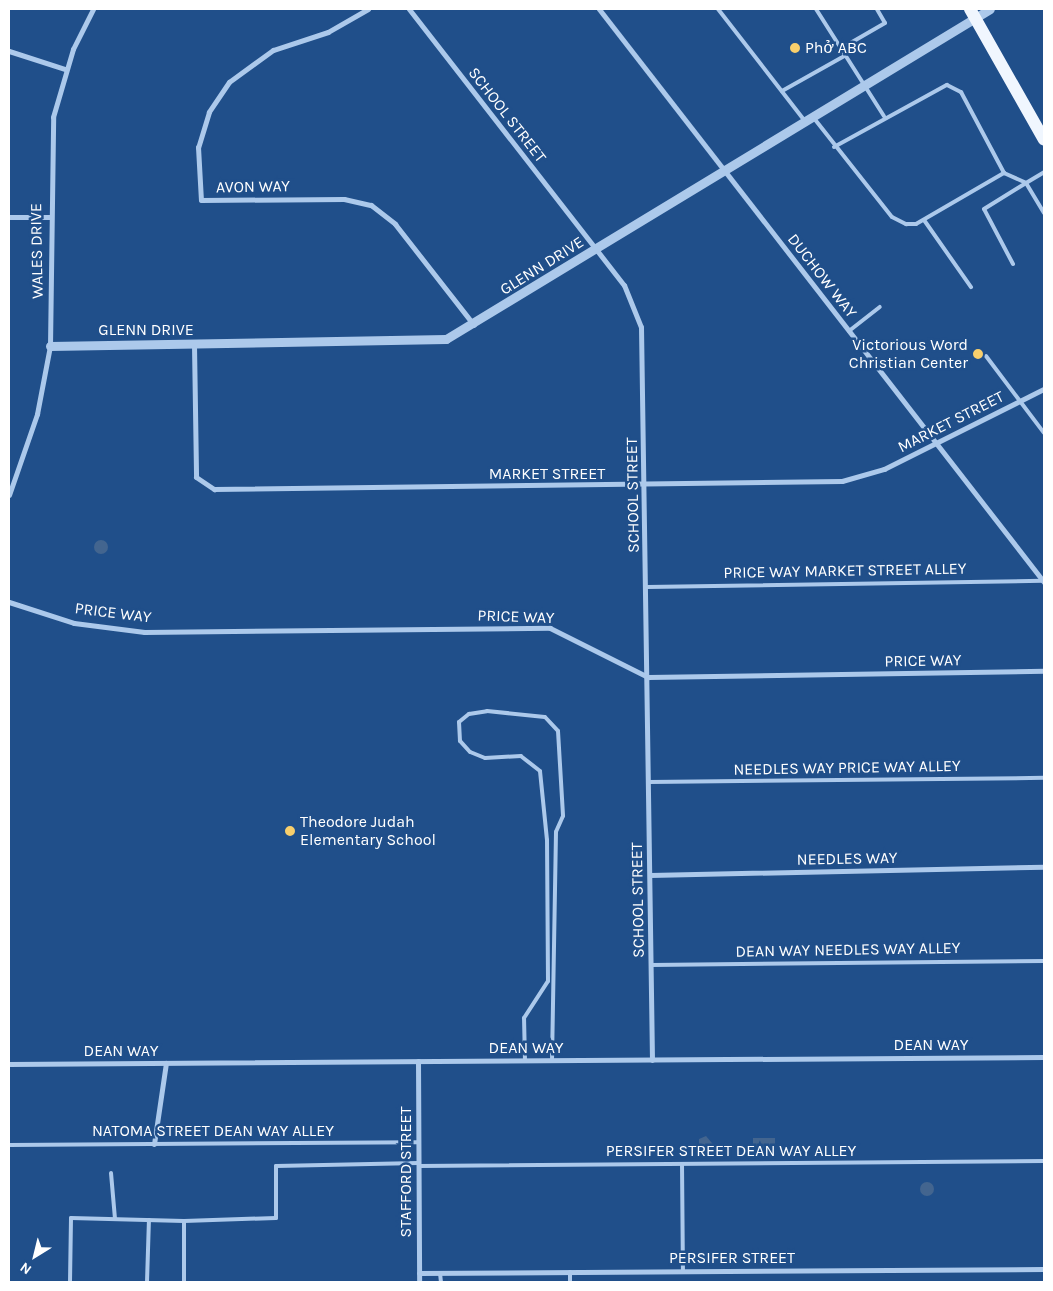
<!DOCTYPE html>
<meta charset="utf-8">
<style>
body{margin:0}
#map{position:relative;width:1053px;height:1291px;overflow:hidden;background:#204f8a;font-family:Karla,sans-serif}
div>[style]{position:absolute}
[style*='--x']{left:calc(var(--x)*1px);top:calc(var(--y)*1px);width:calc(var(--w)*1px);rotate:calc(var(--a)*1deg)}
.water>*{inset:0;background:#43658f}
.round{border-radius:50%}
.service>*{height:4px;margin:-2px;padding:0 2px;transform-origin:2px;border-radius:2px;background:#acc9eb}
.minor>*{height:5px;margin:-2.5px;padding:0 2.5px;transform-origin:2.5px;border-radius:2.5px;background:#acc9eb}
.tertiary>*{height:9px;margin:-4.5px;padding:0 4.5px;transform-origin:4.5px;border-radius:4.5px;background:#acc9eb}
.primary>*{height:12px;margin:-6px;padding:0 6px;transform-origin:6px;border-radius:6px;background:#f0f6fe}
.dots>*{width:14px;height:14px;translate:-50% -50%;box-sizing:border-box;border:2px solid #204f8a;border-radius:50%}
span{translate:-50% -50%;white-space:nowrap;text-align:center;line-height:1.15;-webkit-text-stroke:5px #204f8a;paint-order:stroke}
.poi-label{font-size:16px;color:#fff}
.left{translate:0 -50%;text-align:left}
.right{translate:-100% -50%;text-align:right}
.street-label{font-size:16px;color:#fff}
.frame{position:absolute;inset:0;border:10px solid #fff;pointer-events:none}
.north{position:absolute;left:10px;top:1231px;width:50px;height:50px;-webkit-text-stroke:4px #204f8a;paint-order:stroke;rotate:216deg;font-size:14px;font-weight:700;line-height:20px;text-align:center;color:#fff}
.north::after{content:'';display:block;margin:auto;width:18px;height:22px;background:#fff;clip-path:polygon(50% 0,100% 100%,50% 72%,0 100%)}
</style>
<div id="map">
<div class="water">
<i class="round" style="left:94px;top:540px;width:14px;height:14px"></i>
<i style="clip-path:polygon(706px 1136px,717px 1149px,712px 1155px,699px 1146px,699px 1139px)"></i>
<i style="clip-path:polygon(753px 1138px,775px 1138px,775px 1149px,753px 1149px)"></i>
<i class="round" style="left:920px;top:1182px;width:14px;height:14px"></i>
</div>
<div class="service">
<i style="--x:718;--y:9;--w:142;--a:52.2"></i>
<i style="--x:816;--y:9;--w:127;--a:57.6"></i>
<i style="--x:840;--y:49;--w:52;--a:-30"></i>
<i style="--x:885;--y:23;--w:16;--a:-120"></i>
<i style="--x:782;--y:91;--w:71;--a:-29.4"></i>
<i style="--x:813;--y:117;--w:127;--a:51.7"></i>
<i style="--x:892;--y:217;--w:16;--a:27"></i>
<i style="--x:906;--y:224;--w:10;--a:0"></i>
<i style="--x:916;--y:224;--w:102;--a:-30.1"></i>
<i style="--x:834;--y:147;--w:129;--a:-28.8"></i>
<i style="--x:947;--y:85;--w:16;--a:27"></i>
<i style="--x:961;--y:92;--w:92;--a:62"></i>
<i style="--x:1004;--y:173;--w:24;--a:24"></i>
<i style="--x:1026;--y:183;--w:21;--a:-31"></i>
<i style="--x:924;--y:220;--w:82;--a:55"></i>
<i style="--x:1013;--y:264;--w:62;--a:-117.8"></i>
<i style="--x:984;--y:209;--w:49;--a:-31.8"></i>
<i style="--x:1026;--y:183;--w:35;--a:59"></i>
<i style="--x:849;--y:331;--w:39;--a:-38"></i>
<i style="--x:986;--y:356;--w:96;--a:53"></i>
<i style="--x:647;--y:587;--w:396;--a:-0.9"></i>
<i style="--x:649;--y:782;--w:395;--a:-0.6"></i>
<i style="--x:651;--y:965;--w:393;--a:-0.6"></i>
<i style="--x:525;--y:1061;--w:43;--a:-91.3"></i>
<i style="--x:524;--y:1018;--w:44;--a:-57"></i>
<i style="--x:548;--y:981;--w:141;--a:-90.4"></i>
<i style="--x:547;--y:840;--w:69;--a:-95.8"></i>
<i style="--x:540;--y:771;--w:24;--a:-142"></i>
<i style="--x:521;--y:756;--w:36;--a:177"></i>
<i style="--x:485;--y:758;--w:16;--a:-158"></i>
<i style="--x:470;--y:752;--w:15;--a:-132"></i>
<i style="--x:460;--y:741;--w:19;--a:-93"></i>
<i style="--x:459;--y:722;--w:13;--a:-39"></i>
<i style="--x:469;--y:714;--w:18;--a:-9"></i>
<i style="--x:487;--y:711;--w:58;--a:5.9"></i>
<i style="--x:545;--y:717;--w:19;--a:47"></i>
<i style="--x:558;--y:731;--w:85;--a:86.6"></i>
<i style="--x:563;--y:816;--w:17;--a:114"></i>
<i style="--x:556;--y:832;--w:229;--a:91"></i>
<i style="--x:9;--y:1145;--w:409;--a:-0.4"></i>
<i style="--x:682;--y:1164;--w:107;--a:89.5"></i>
<i style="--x:419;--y:1166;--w:625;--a:-0.46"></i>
<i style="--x:111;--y:1173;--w:46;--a:85"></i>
<i style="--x:440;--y:1273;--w:9;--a:84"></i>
<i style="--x:70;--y:1282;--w:64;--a:-89.1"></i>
<i style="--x:71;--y:1218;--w:113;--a:1.5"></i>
<i style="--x:147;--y:1282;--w:62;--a:-88.2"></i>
<i style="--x:184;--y:1282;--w:61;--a:-90"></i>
<i style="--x:184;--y:1221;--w:92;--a:-1.9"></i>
<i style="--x:276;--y:1218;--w:52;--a:-90"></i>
<i style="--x:276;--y:1166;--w:142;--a:-1.2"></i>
<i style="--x:570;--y:1282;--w:10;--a:-90"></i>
</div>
<div class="minor">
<i style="--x:368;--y:9;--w:46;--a:150.1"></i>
<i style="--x:328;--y:32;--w:58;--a:161.9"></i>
<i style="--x:273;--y:50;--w:54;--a:144"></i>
<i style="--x:229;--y:82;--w:36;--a:124"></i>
<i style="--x:209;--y:112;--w:37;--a:107"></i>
<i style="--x:198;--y:147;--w:53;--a:86.8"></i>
<i style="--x:201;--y:200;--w:143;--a:-0.4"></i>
<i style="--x:344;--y:199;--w:28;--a:13"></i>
<i style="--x:371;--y:205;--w:31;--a:38"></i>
<i style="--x:395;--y:224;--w:128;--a:52"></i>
<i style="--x:409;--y:9;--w:350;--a:52.1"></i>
<i style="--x:624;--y:285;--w:45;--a:68"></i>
<i style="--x:641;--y:327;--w:733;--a:89.14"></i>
<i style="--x:599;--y:9;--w:726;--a:52.17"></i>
<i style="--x:9;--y:51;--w:59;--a:17.8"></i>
<i style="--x:9;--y:217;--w:40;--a:0"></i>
<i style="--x:194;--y:345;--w:132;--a:89.1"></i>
<i style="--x:196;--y:477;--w:22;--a:34"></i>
<i style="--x:214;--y:489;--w:628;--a:-0.73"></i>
<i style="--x:842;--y:481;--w:44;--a:-15.9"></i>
<i style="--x:884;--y:469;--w:179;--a:-26.6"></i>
<i style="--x:9;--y:495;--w:86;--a:-70.9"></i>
<i style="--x:37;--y:414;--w:69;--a:-79.2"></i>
<i style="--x:50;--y:346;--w:229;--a:-89.2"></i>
<i style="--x:53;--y:117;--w:71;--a:-73.6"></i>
<i style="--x:73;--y:49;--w:45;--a:-63.4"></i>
<i style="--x:9;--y:602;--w:68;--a:17.9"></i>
<i style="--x:74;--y:623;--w:71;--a:7.3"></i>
<i style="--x:144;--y:632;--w:406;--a:-0.6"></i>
<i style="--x:550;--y:628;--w:110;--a:26.6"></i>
<i style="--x:648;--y:677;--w:396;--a:-0.9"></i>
<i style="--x:650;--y:875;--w:394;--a:-1.2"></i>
<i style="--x:418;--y:1061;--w:221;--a:89.7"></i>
<i style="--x:9;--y:1064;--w:1035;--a:-0.39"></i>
<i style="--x:154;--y:1144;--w:82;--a:-81.6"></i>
<i style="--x:419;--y:1273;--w:625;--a:-0.37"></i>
</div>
<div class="tertiary">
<i style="--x:50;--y:346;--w:396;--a:-1"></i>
<i style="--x:446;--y:339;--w:636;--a:-31.24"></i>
</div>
<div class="primary">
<i style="--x:970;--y:9;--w:150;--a:60.5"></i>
</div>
<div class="dots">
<i style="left:795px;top:48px;background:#f8cf6c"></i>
<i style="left:978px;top:354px;background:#f8cf6c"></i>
<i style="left:290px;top:831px;background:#f8cf6c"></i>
</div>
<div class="poi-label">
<span class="left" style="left:805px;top:48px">Phở ABC</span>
<span class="right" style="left:968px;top:354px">Victorious Word<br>Christian Center</span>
<span class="left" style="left:300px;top:831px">Theodore Judah<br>Elementary School</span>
</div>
<div class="street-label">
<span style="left:507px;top:115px;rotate:52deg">SCHOOL STREET</span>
<span style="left:253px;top:187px;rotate:-1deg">AVON WAY</span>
<span style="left:37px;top:251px;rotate:-91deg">WALES DRIVE</span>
<span style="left:542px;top:266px;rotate:-32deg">GLENN DRIVE</span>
<span style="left:822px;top:276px;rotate:52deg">DUCHOW WAY</span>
<span style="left:146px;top:330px">GLENN DRIVE</span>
<span style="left:951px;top:422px;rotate:-27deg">MARKET STREET</span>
<span style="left:547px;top:474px">MARKET STREET</span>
<span style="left:633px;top:495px;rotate:-91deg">SCHOOL STREET</span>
<span style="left:845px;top:571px;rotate:-1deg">PRICE WAY MARKET STREET ALLEY</span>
<span style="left:113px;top:613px;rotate:7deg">PRICE WAY</span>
<span style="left:516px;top:617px;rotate:2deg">PRICE WAY</span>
<span style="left:923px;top:661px;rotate:-1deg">PRICE WAY</span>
<span style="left:847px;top:768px;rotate:-1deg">NEEDLES WAY PRICE WAY ALLEY</span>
<span style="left:847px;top:859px;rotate:-1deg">NEEDLES WAY</span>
<span style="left:638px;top:900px;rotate:-91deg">SCHOOL STREET</span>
<span style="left:848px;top:950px;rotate:-1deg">DEAN WAY NEEDLES WAY ALLEY</span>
<span style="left:931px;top:1045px">DEAN WAY</span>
<span style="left:526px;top:1048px">DEAN WAY</span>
<span style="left:121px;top:1051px">DEAN WAY</span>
<span style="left:213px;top:1131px">NATOMA STREET DEAN WAY ALLEY</span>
<span style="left:731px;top:1151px">PERSIFER STREET DEAN WAY ALLEY</span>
<span style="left:406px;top:1172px;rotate:-90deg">STAFFORD STREET</span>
<span style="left:732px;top:1258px">PERSIFER STREET</span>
</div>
<div class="frame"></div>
<div class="north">N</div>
</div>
